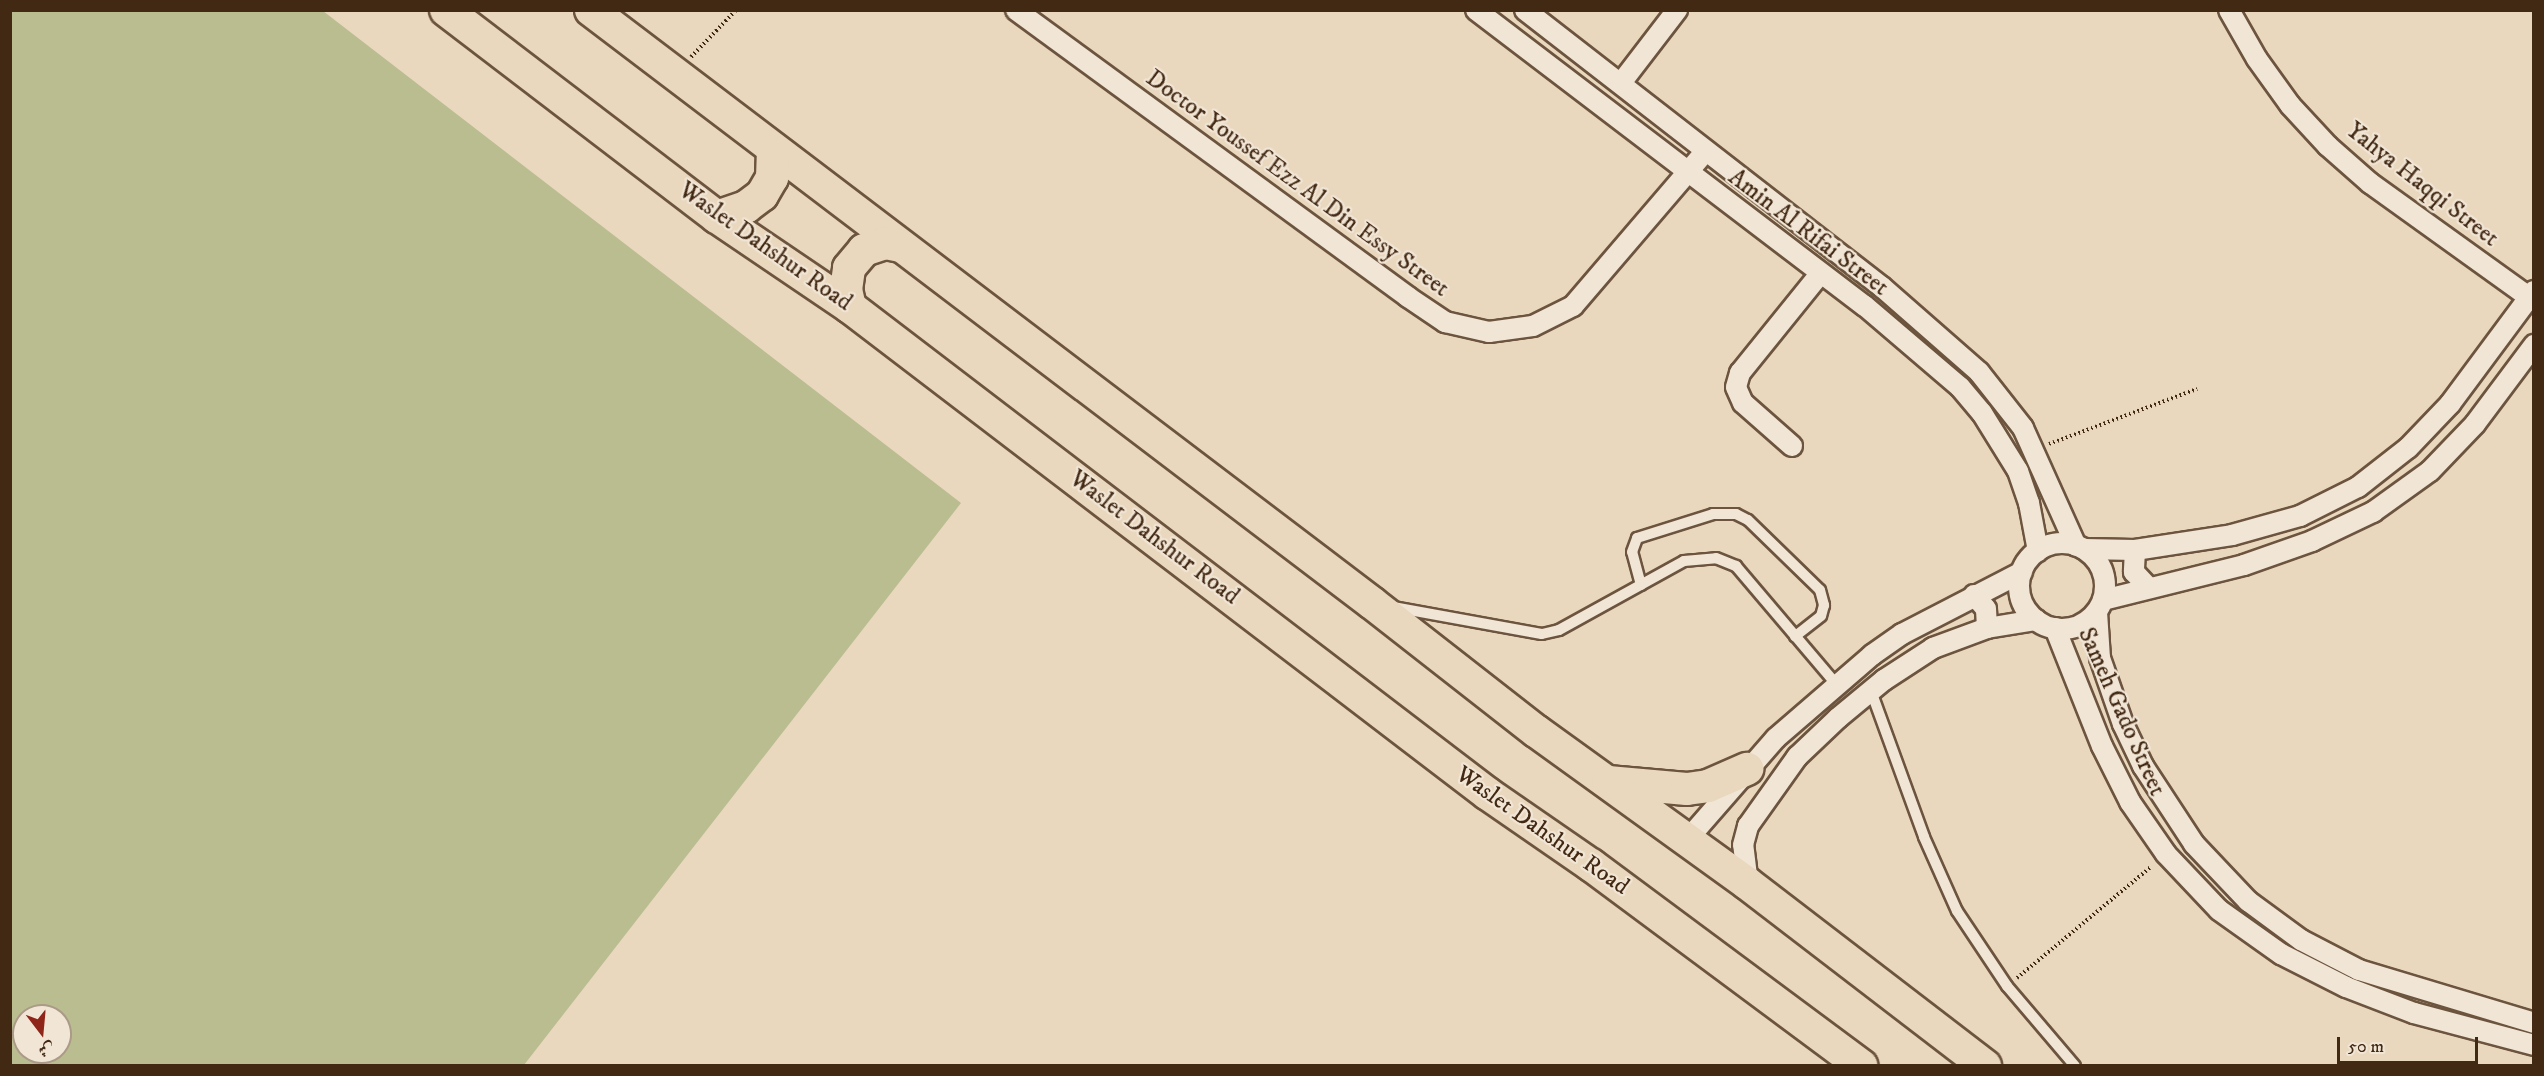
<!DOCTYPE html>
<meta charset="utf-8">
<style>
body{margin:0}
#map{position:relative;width:2544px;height:1076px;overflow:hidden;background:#e9d7be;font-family:"IM FELL DW Pica",Amiri,serif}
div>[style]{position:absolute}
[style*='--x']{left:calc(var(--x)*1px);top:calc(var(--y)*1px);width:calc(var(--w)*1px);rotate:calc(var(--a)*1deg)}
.green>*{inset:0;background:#babd8f}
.path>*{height:4px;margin-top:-2px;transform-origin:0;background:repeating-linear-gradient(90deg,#422914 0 1.5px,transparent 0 4.5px)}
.roads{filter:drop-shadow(2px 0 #6c543e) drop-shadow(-2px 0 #6c543e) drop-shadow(0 2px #6c543e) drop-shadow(0 -2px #6c543e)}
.lane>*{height:10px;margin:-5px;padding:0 5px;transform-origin:5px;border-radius:5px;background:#f1e5d5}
.street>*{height:20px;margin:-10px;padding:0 10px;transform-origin:10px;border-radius:10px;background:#f1e5d5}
.street>.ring{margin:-10px;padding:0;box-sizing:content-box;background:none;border:20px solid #f1e5d5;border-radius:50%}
.primary>*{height:32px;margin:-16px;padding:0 16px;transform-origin:16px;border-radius:16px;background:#e9d7be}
span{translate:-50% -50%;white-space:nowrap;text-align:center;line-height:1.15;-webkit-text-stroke:4.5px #f1e5d5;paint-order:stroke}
.street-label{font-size:24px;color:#422914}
.frame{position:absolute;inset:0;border:12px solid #422914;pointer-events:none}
.north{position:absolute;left:12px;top:1004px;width:60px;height:60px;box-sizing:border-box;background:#f1e5d5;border:2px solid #ab9a88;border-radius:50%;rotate:164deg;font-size:16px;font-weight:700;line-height:24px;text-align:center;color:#422914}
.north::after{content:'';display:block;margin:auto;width:21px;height:27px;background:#8f2418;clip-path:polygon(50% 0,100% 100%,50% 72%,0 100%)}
.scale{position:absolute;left:2337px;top:1037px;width:141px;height:27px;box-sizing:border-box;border:3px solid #422914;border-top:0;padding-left:8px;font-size:18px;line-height:21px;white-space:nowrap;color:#422914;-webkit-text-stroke:4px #f1e5d5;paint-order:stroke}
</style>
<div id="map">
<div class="green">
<i style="clip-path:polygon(evenodd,10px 11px,323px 11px,961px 503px,524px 1065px,11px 1065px,10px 11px,24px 1016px,60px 1016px,60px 1052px,24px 1052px,24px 1016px)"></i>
</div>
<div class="path">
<i style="--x:691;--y:57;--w:65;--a:-46.2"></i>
<i style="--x:2049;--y:444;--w:158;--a:-20.4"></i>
<i style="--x:2017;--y:978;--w:175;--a:-39.7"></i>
</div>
<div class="roads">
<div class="lane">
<i style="--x:1641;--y:585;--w:34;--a:-105"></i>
<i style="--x:1632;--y:552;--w:15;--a:-70"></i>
<i style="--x:1637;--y:538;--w:80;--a:-17.5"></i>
<i style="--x:1713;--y:514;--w:23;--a:0"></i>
<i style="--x:1736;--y:514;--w:13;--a:27"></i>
<i style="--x:1748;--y:520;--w:100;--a:44.2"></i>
<i style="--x:1820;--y:590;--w:16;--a:75"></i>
<i style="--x:1824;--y:605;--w:11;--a:105"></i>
<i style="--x:1821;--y:616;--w:33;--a:142"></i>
<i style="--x:1393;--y:607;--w:151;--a:10.3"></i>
<i style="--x:1542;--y:634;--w:17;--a:-13"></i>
<i style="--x:1559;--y:630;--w:143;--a:-28.9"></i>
<i style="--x:1684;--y:561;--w:32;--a:-5"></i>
<i style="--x:1716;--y:558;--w:22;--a:22"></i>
<i style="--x:1736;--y:566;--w:155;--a:49.7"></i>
<i style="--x:1871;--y:691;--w:155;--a:70"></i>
<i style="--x:1924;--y:837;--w:81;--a:66"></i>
<i style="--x:1957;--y:911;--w:90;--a:56.3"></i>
<i style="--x:2007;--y:986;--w:105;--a:49.6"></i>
</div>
<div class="street">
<i style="--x:1016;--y:10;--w:486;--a:36.2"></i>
<i style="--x:1408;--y:297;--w:45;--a:34"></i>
<i style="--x:1445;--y:322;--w:45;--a:12.8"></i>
<i style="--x:1489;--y:332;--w:44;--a:-7.8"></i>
<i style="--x:1533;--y:326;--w:45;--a:-26.6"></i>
<i style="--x:1573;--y:306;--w:204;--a:-49.4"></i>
<i style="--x:1476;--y:10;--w:489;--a:37.3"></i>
<i style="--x:1865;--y:306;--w:125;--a:40.5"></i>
<i style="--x:1960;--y:387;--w:34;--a:50"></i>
<i style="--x:1982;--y:413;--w:68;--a:58.2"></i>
<i style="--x:2018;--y:471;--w:34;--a:71"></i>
<i style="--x:2029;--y:503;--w:49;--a:79.4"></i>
<i style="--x:1525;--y:10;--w:452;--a:37.8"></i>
<i style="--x:1882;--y:287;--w:129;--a:41.2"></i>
<i style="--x:1979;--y:372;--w:71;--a:51.8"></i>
<i style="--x:2023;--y:428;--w:129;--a:65.8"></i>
<i style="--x:2229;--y:10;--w:56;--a:60.3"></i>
<i style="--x:2257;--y:59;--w:57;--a:54.3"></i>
<i style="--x:2290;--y:105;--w:56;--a:47.2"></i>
<i style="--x:2328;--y:146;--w:56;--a:41.4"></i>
<i style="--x:2370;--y:183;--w:202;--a:35.7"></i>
<i style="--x:1621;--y:83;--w:92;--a:-52.5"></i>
<i style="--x:1792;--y:446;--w:65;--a:-138.7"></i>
<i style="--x:1743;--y:403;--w:17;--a:-114"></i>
<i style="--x:1736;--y:387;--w:15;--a:-74"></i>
<i style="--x:1740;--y:373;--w:127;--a:-51.1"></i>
<i class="ring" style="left:2019px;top:543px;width:66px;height:66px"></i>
<i style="--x:2084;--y:549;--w:51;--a:1.1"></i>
<i style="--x:2135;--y:550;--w:98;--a:-8.8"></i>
<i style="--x:2232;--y:535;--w:71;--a:-15.6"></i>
<i style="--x:2300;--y:516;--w:65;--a:-26.6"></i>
<i style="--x:2358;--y:487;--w:63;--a:-38"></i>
<i style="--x:2408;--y:448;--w:61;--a:-46.3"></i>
<i style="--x:2450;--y:404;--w:141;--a:-53.4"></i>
<i style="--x:2135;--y:550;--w:22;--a:93"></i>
<i style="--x:2134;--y:572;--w:22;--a:47"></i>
<i style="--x:1974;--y:595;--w:18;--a:49"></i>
<i style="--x:1986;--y:609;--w:19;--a:87"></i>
<i style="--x:2103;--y:600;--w:145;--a:-13.9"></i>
<i style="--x:2244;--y:565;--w:72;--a:-19.4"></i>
<i style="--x:2312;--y:541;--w:68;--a:-25.4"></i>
<i style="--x:2373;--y:512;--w:70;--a:-35.7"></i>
<i style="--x:2430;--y:471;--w:65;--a:-46.2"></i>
<i style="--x:2475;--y:424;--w:99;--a:-53.2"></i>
<i style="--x:2097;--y:612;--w:46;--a:86.3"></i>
<i style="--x:2100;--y:658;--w:70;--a:70.8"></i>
<i style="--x:2123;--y:724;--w:47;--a:64.5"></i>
<i style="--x:2143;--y:766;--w:93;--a:56.8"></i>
<i style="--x:2194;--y:844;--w:79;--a:46.5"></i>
<i style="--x:2248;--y:901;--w:66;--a:36.3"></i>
<i style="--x:2301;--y:940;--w:65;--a:27.3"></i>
<i style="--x:2359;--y:970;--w:183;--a:16.8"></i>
<i style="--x:2055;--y:628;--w:127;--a:68.3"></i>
<i style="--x:2102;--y:746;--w:63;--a:63.4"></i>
<i style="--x:2130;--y:802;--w:63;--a:55.3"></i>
<i style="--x:2166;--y:854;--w:77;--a:46.6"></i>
<i style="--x:2219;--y:910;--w:76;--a:35.4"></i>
<i style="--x:2281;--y:954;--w:73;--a:26.9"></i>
<i style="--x:2346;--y:987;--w:73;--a:20.9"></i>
<i style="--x:2414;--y:1013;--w:124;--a:14.9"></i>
<i style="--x:1687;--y:840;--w:135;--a:-48.9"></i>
<i style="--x:1776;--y:738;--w:127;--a:-40.8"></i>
<i style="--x:1872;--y:655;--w:37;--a:-35"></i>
<i style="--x:1902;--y:634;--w:135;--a:-27.3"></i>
<i style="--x:1748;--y:884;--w:39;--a:-97"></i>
<i style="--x:1743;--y:845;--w:20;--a:-75"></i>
<i style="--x:1748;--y:826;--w:85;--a:-54.6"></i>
<i style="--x:1797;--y:757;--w:57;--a:-43.6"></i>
<i style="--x:1838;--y:718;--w:60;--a:-39.6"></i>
<i style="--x:1884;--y:680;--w:59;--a:-33.1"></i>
<i style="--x:1933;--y:648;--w:58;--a:-20.3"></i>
<i style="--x:1987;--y:628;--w:50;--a:-9.3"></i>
</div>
<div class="primary">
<i style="--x:446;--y:10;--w:341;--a:37.4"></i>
<i style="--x:717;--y:217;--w:161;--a:34.1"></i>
<i style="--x:850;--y:307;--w:803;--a:37.36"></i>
<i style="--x:1488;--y:794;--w:125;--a:34.6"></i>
<i style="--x:1591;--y:865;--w:337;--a:36.6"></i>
<i style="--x:591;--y:10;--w:981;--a:37.21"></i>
<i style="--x:1372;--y:603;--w:208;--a:38"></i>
<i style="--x:1536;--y:731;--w:261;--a:35.8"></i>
<i style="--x:1748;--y:884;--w:299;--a:37.5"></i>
<i style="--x:717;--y:217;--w:31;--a:-19"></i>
<i style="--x:746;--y:207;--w:20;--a:-37"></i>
<i style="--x:762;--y:195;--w:20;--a:-60"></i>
<i style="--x:772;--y:178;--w:27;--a:-88"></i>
<i style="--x:850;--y:307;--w:17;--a:-103"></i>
<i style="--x:846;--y:290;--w:22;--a:-82"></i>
<i style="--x:849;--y:268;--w:23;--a:-50"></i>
<i style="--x:864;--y:250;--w:23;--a:-18"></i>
<i style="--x:886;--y:243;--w:14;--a:12"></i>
<i style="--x:1608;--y:782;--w:79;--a:5.1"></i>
<i style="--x:1687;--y:789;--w:21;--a:-8"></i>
<i style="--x:1708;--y:786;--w:43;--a:-23.6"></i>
</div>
</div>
<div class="street-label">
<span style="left:1297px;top:184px;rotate:36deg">Doctor Youssef Ezz Al Din Essy Street</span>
<span style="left:2422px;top:185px;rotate:38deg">Yahya Haqqi Street</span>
<span style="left:1808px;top:233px;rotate:37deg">Amin Al Rifai Street</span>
<span style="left:765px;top:247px;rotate:35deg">Waslet Dahshur Road</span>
<span style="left:1154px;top:538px;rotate:37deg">Waslet Dahshur Road</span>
<span style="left:2121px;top:712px;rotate:66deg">Sameh Gado Street</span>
<span style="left:1542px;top:831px;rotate:35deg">Waslet Dahshur Road</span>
</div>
<div class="frame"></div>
<div class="north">ش</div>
<div class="scale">50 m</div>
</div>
